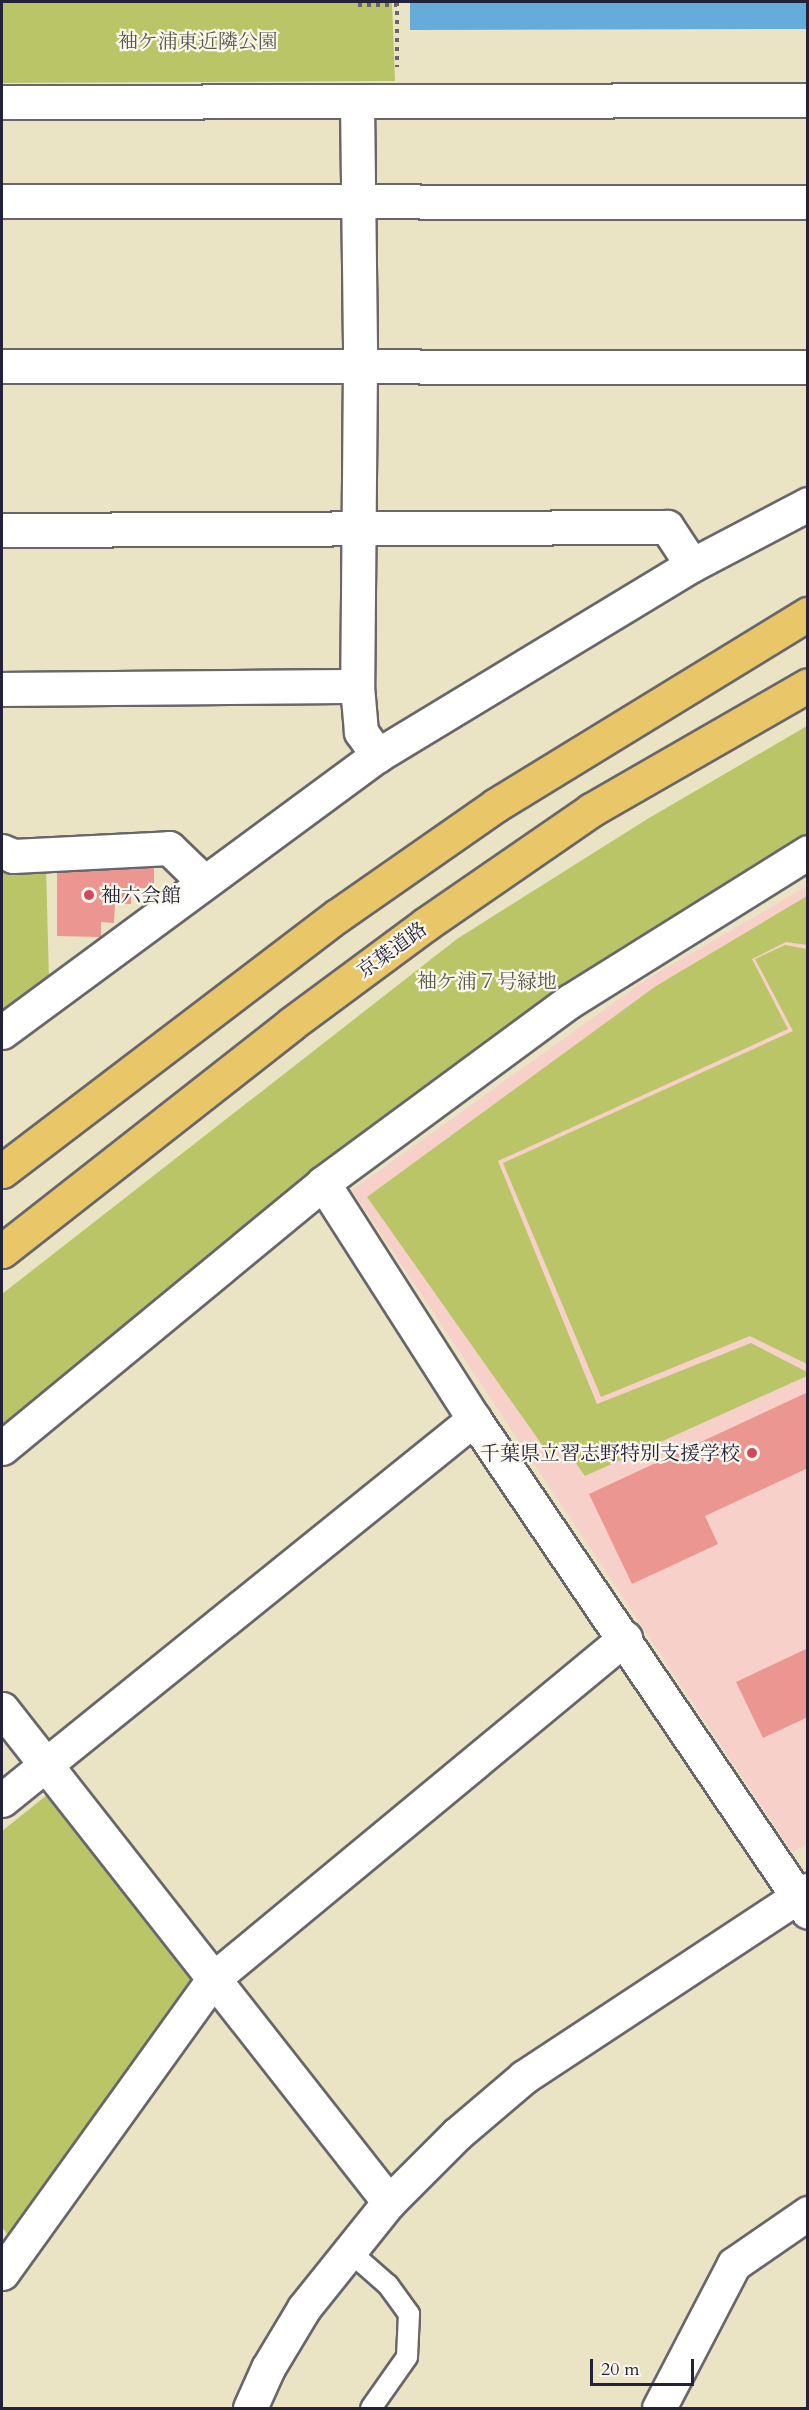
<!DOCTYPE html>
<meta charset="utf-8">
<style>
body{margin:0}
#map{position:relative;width:809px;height:2410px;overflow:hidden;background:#eae4c4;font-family:Cardo,"Noto Serif JP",serif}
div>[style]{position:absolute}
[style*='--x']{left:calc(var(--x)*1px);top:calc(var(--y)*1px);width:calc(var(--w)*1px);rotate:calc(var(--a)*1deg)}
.built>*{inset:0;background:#f7d1c9}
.green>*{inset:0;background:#b9c567}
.water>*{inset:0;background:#64addb}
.building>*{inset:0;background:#eb9691}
.path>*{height:4px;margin-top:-2px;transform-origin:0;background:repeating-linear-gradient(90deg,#68666b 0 4.5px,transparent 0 9px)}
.roads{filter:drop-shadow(2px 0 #68666b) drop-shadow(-2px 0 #68666b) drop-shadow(0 2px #68666b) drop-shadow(0 -2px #68666b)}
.service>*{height:20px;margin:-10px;padding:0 10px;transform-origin:10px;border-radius:10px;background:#fff}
.minor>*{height:33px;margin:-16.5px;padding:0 16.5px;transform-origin:16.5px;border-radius:16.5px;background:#fff}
.tertiary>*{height:33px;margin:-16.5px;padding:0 16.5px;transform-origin:16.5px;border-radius:16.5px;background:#fff}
.motorway>*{height:33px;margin:-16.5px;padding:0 16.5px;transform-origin:16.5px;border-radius:16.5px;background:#e9c769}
.dots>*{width:16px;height:16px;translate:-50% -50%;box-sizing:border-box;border:3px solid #fbf7ec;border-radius:50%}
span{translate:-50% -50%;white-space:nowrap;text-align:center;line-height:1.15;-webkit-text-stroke:4.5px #fbf7ec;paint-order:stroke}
.park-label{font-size:20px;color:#575b4a}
.poi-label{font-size:20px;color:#22223b}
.left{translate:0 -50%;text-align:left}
.right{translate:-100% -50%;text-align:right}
.street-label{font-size:20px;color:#22223b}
.frame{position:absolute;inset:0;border:3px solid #22223b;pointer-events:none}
.scale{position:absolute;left:590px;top:2359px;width:104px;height:27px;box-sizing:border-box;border:3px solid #22223b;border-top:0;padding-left:8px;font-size:18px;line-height:21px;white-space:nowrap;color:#22223b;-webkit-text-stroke:4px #fbf7ec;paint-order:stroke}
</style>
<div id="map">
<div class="built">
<i style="clip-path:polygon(807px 886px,807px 1844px,792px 1852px,352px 1190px,647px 979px)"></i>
</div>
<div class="green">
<i style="clip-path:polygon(2px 2px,392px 2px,395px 81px,2px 83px)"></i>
<i style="clip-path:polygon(807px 726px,807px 836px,304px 1179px,2px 1426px,2px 1294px,457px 939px,649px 818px)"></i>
<i style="clip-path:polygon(2px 866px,46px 867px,49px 980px,2px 1017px)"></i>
<i style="clip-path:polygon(807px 896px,807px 945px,786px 942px,752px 959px,788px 1029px,498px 1161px,597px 1404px,751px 1343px,807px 1372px,807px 1376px,585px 1476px,564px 1446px,550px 1456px,367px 1197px,656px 986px)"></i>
<i style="clip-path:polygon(785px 945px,807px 949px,807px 1364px,750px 1336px,601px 1397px,503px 1163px,793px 1031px,755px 959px)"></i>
<i style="clip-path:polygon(52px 1791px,195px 1978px,8px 2235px,2px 2227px,2px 1831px)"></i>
</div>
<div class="water">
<i style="clip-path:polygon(410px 2px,807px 2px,807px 29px,410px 30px)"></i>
</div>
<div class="building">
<i style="clip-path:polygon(57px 861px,154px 861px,154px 888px,131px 888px,131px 904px,115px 904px,114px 923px,101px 922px,101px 937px,57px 936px)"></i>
<i style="clip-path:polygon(808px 1392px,808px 1468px,705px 1516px,718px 1544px,632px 1584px,589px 1494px)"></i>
<i style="clip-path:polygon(808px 1648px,808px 1717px,763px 1738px,736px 1682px)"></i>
</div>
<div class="path">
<i style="--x:397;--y:2;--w:65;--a:90"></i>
<i style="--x:358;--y:5;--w:39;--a:0"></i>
</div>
<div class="roads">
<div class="service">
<i style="--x:348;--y:2250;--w:53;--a:41.2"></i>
<i style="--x:388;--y:2285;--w:36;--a:54"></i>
<i style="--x:409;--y:2314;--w:43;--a:92.7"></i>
<i style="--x:407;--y:2357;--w:62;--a:125.2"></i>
</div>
<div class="minor">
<i style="--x:357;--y:101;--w:264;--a:89.3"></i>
<i style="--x:360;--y:365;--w:321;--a:90.5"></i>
<i style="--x:357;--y:686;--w:46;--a:85"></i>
<i style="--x:361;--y:732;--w:29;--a:54"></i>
<i style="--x:2;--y:102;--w:806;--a:-0.14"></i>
<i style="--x:2;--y:201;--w:806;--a:0.07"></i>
<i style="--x:2;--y:366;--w:806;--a:0.07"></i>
<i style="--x:2;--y:530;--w:665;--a:-0.26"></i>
<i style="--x:667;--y:527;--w:45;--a:56.7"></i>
<i style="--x:2;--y:689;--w:355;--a:-0.5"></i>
<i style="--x:2;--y:851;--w:12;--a:24"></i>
<i style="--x:13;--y:856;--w:156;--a:-2.9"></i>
<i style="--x:169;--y:848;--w:47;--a:44.1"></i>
<i style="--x:2;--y:1032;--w:467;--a:-36.4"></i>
<i style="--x:378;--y:755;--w:367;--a:-31.2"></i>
<i style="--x:692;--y:565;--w:131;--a:-27.7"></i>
<i style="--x:323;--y:1183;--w:280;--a:57.4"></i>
<i style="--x:474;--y:1419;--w:595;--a:55.88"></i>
<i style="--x:2;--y:1448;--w:416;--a:-39.5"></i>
<i style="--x:323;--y:1183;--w:307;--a:-36.4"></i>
<i style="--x:570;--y:1001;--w:281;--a:-32"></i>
<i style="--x:2;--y:1709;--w:627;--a:51.87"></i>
<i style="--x:2;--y:1800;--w:607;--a:-38.91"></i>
<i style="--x:2;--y:2273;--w:362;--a:-54.3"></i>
<i style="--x:213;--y:1979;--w:535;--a:-39.61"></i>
<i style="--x:659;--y:2408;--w:162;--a:-62.5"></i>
<i style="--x:734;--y:2264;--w:90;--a:-34.6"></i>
</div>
<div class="tertiary">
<i style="--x:250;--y:2408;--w:44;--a:-65.8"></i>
<i style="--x:268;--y:2368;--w:70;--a:-59"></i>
<i style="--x:304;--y:2308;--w:136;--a:-51.3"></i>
<i style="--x:389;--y:2202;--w:96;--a:-45"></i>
<i style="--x:457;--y:2134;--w:88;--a:-40.4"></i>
<i style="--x:524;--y:2077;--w:340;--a:-33.4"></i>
</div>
<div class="motorway">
<i style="--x:2;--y:1171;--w:421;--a:-37.3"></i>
<i style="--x:337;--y:916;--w:194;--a:-34.9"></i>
<i style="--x:496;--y:805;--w:366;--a:-31.5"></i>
<i style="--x:2;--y:1251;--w:367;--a:-38.1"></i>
<i style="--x:291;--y:1024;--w:168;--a:-36.5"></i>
<i style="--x:426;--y:924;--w:201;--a:-34.6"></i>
<i style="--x:591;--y:810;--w:250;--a:-29.9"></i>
</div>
</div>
<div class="dots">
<i style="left:89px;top:895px;background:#d1495b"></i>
<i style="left:752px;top:1453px;background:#d1495b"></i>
</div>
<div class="park-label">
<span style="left:198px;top:41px">袖ケ浦東近隣公園</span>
<span style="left:487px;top:981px">袖ケ浦７号緑地</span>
</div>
<div class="poi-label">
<span class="left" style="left:101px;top:895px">袖六会館</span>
<span class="right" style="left:740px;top:1453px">千葉県立習志野特別支援学校</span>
</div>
<div class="street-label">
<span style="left:392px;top:950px;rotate:-36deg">京葉道路</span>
</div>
<div class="frame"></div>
<div class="scale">20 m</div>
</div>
